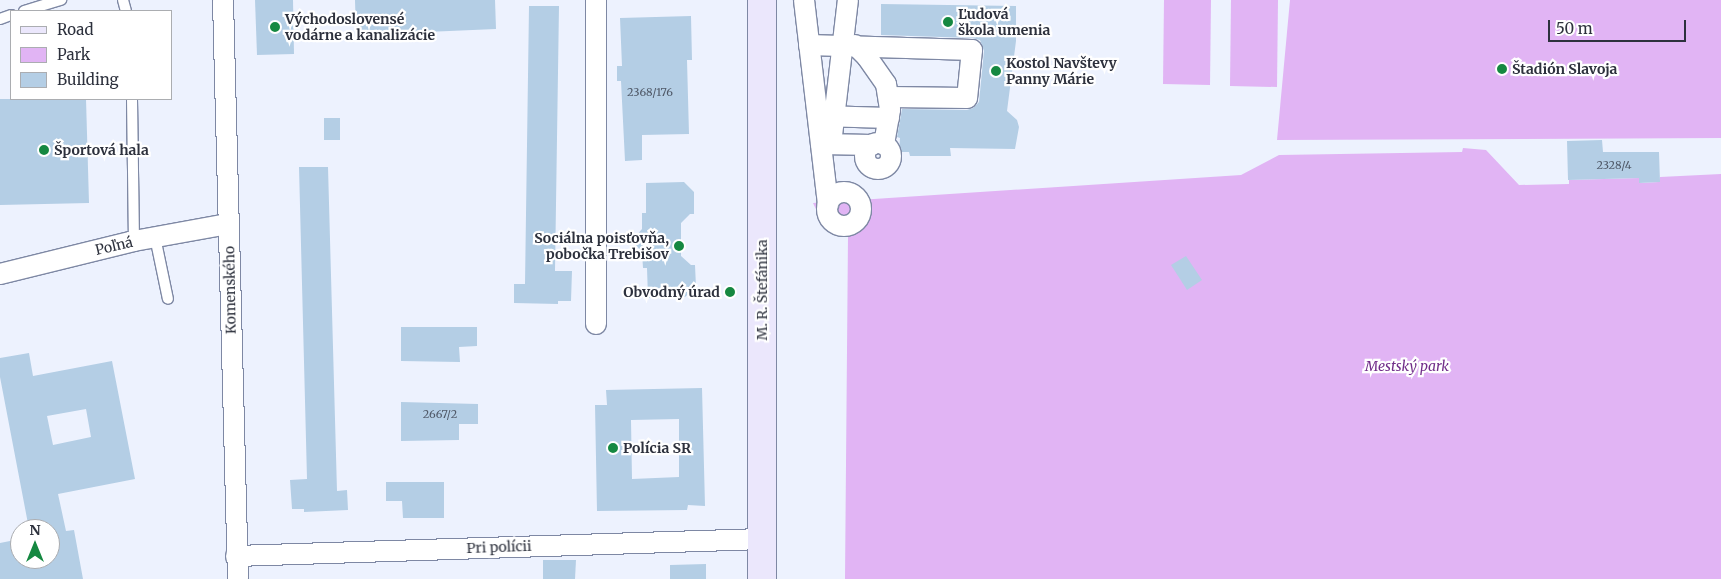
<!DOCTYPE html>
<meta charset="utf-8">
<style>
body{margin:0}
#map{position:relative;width:1721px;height:579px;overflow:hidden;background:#edf2fe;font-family:Merriweather,serif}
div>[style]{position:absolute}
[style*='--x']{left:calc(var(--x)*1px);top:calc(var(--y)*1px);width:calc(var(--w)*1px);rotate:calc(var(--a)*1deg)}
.green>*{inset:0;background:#e1b4f4}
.building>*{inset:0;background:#b4cee5}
.roads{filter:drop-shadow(1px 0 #7e88a4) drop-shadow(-1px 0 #7e88a4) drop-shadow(0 1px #7e88a4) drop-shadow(0 -1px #7e88a4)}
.lane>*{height:10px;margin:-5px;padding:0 5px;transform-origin:5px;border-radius:5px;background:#fff}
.street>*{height:20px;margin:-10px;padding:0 10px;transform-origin:10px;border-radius:10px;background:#fff}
.street>.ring{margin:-10px;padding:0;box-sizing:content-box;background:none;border:20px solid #fff;border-radius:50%}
.secondary>*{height:28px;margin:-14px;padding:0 14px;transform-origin:14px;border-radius:14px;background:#ebe7fc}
.dots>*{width:14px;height:14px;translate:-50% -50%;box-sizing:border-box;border:2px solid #fff;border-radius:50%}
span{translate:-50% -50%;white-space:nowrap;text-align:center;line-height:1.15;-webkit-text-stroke:4.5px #fff;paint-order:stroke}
.number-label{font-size:11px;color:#4f5867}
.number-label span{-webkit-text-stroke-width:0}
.poi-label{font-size:14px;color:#2d313d;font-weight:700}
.left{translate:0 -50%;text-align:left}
.right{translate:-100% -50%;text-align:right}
.street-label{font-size:14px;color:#2d313d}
.park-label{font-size:14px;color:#712d89;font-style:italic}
.legend{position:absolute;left:10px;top:10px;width:162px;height:90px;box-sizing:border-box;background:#fff;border:1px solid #abadb1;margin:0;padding:6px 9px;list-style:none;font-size:15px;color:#2d313d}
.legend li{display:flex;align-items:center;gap:10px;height:25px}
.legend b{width:25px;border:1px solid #abadb1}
.north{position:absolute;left:10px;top:519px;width:50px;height:50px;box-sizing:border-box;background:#fff;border:1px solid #abadb1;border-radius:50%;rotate:0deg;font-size:14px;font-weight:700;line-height:20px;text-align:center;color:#2d313d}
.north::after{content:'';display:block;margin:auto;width:18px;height:22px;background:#158841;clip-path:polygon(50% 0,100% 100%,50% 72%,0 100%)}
.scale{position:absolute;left:1548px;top:20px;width:138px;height:22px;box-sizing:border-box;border:2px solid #2d313d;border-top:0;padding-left:6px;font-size:15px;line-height:18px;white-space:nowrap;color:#2d313d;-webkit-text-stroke:4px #fff;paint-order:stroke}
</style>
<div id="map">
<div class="green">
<i style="clip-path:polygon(1164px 0,1211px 0,1210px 85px,1163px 84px)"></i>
<i style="clip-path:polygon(1231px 0,1278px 0,1277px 87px,1230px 86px)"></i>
<i style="clip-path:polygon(1290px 0,1721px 0,1721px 138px,1277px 140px)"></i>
<i style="clip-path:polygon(1463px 148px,1486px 150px,1519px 185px,1569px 184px,1569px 180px,1639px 178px,1640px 183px,1659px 182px,1660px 177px,1721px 174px,1721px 579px,845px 579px,848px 236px,823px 224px,813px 203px,1241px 175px,1279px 155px,1462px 152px)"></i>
</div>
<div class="building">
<i style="clip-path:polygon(255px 0,293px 0,294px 54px,257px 55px)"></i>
<i style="clip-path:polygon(355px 0,495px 0,496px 29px,356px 35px)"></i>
<i style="clip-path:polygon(881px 4px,1016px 6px,1016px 41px,1007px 111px,1017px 120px,1019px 127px,1015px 149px,950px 148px,951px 156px,910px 156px,909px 152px,899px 152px,900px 138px,897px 137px,902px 109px,967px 110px,973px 108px,979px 102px,984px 51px,980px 40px,972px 38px,881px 35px)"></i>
<i style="clip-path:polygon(529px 6px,559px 6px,555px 271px,572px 271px,571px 301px,558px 301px,558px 304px,514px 303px,514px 284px,525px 284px)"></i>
<i style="clip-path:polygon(691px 16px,692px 60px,687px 60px,689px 134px,642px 135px,642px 160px,625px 161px,621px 81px,617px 81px,617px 66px,622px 66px,620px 18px)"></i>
<i style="clip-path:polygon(0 99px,86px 99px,89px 203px,0 205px)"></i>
<i style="clip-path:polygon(324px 118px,340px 118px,340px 140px,324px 140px)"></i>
<i style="clip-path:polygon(1602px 140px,1603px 152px,1659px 152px,1660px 182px,1639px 183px,1639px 178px,1568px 180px,1567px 141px)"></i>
<i style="clip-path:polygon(299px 167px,328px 167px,337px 491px,347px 490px,348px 510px,304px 512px,304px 509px,292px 509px,290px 480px,307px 479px)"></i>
<i style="clip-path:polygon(684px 182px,694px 192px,694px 214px,690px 214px,681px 223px,681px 256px,691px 265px,695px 265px,696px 287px,685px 297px,648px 298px,647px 268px,643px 268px,642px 252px,635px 244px,635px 237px,642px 229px,642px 213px,646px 213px,646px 183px)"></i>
<i style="clip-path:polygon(1186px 256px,1202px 280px,1187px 290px,1171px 265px)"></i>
<i style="clip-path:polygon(401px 327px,477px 327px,477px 346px,459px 347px,460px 362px,401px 361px)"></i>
<i style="clip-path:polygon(evenodd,29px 353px,33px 376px,112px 361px,135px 479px,58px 494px,66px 531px,74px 530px,83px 579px,0 579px,0 543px,20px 539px,20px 559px,50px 559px,50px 529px,29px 529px,0 377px,0 358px,29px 353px,86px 409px,91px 437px,53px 445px,47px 416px,86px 409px)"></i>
<i style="clip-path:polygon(evenodd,702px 388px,705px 506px,688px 505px,687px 510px,597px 511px,595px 405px,607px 405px,606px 390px,702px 388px,679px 419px,679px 477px,632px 479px,631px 420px,679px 419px)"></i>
<i style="clip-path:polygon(401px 402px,478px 404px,478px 424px,459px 424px,459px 440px,401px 441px)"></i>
<i style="clip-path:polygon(386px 482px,444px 482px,444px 518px,403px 518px,402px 501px,386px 501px)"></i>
<i style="clip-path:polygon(543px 560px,576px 560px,575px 579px,543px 579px)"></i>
<i style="clip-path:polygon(706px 564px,706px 579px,670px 579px,670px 565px)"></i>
</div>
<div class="roads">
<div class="lane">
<i style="--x:123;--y:0;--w:11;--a:75"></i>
<i style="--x:24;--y:11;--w:39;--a:-17"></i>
<i style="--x:0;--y:19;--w:12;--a:-20"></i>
<i style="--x:132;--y:99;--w:142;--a:89.2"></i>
<i style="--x:155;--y:237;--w:63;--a:78.2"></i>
</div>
<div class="street">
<i style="--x:223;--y:0;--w:579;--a:88.52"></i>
<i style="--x:804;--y:0;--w:206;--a:83.3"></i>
<i style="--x:809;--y:45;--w:163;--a:1.8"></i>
<i style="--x:972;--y:50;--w:48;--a:95.9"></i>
<i style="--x:967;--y:98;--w:78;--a:-179.3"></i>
<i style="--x:855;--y:45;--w:17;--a:45"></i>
<i style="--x:867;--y:57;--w:33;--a:55"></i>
<i style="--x:886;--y:84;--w:26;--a:81"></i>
<i style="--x:890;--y:110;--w:35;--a:100"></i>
<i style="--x:821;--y:116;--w:68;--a:1.7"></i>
<i class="ring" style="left:865px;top:143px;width:6px;height:6px"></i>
<i style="--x:821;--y:144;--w:51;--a:1.1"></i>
<i style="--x:831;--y:144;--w:145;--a:-83.3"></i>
<i class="ring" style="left:827px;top:192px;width:14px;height:14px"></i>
<i style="--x:0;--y:274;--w:138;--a:-13.8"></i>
<i style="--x:134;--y:241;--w:96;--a:-10.3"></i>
<i style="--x:596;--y:324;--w:324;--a:-90"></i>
<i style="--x:236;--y:556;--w:526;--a:-1.85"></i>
</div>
<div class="secondary">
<i style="--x:762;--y:579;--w:579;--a:-90"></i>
</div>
</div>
<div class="dots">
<i style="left:948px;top:22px;background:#158841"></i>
<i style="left:275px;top:27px;background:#158841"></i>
<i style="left:1502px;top:69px;background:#158841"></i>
<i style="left:996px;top:71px;background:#158841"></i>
<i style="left:44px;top:150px;background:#158841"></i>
<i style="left:679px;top:246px;background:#158841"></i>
<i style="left:730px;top:292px;background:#158841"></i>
<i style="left:613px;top:448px;background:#158841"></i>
</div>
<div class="number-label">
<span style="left:650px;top:92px">2368/176</span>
<span style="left:1614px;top:165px">2328/4</span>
<span style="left:440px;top:414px">2667/2</span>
</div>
<div class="poi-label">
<span class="left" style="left:958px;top:22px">Ľudová<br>škola umenia</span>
<span class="left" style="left:285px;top:27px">Východoslovensé<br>vodárne a kanalizácie</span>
<span class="left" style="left:1006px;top:71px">Kostol Navštevy<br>Panny Márie</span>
<span class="left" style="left:1512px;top:69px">Štadión Slavoja</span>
<span class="left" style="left:54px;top:150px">Športová hala</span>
<span class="right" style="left:669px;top:246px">Sociálna poisťovňa,<br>pobočka Trebišov</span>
<span class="right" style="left:720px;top:292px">Obvodný úrad</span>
<span class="left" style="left:623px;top:448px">Polícia SR</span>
</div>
<div class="street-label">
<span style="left:114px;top:246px;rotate:-13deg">Poľná</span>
<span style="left:230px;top:290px;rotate:-91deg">Komenského</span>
<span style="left:762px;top:290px;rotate:-90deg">M. R. Štefánika</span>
<span style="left:499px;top:547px;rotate:-2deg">Pri polícii</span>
</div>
<div class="park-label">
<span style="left:1407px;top:366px">Mestský park</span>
</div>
<ul class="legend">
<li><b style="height:6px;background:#ebe7fc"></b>Road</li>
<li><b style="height:14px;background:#e1b4f4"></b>Park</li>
<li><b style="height:14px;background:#b4cee5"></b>Building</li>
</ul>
<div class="north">N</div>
<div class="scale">50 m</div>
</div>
